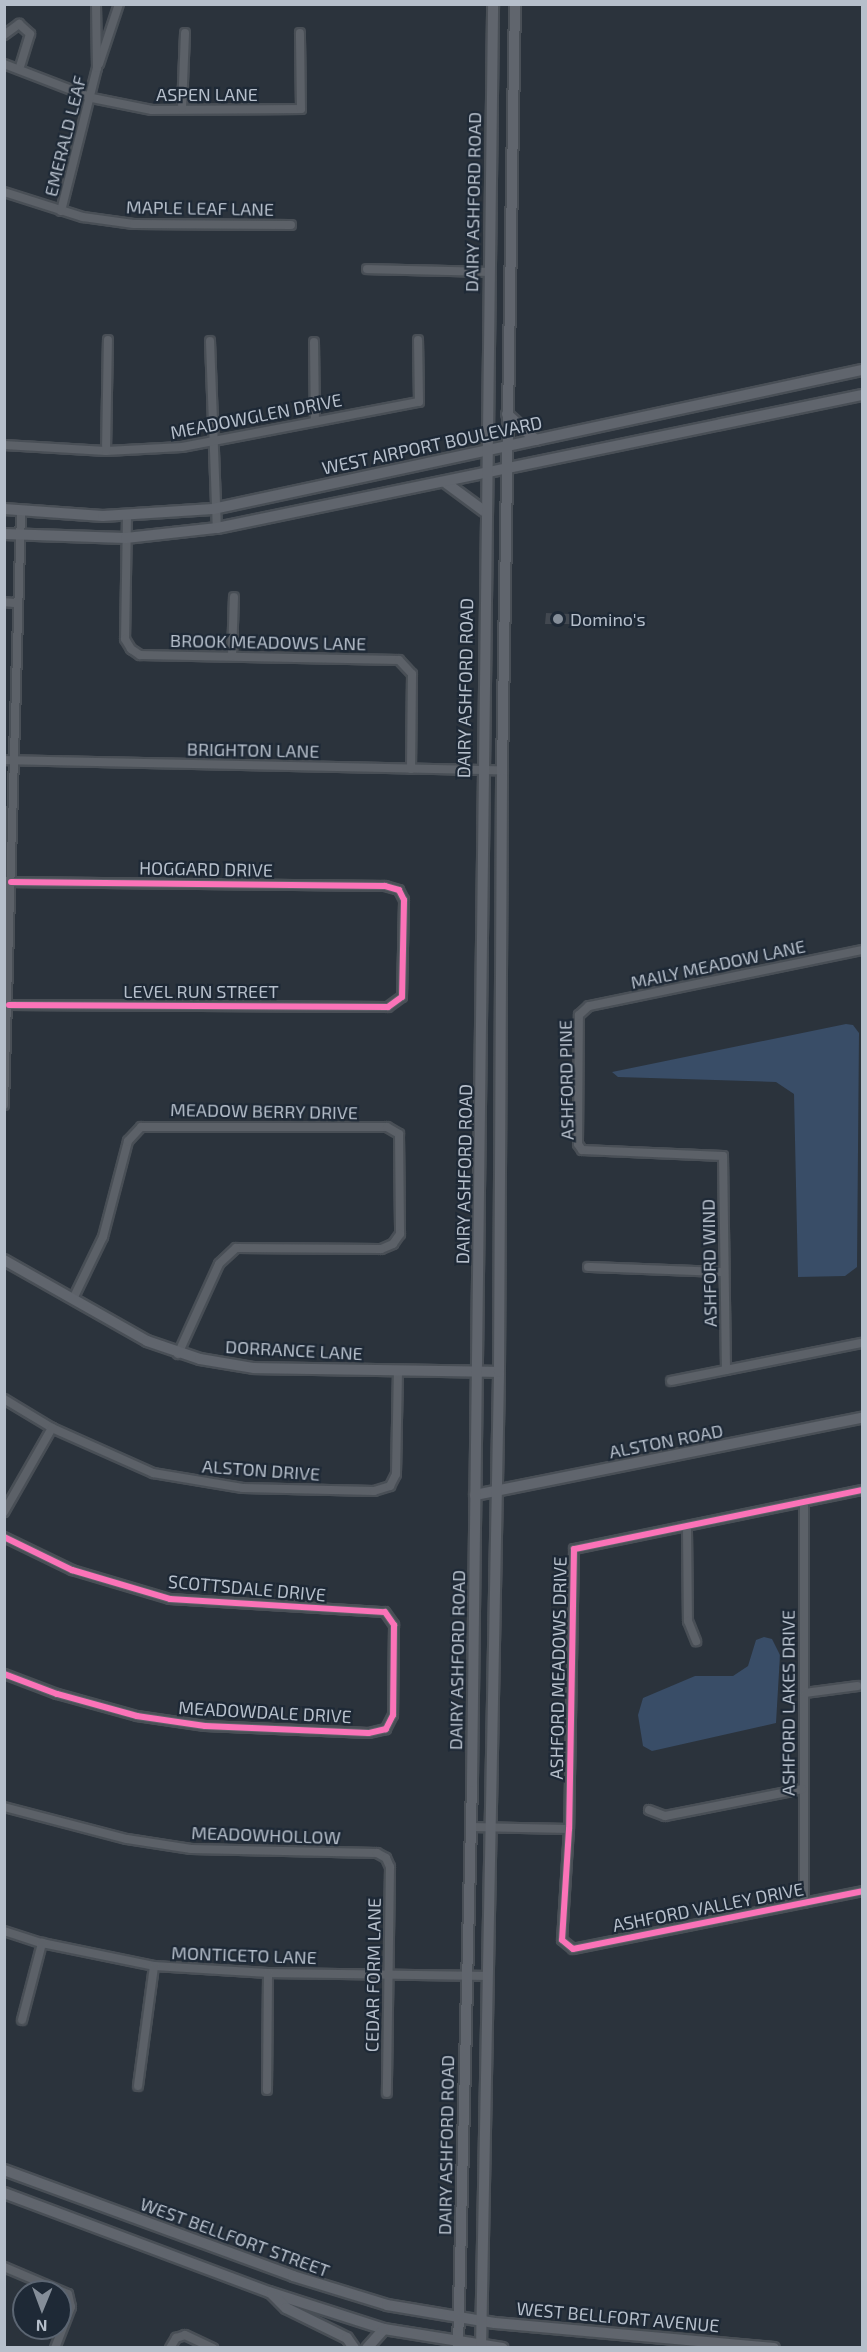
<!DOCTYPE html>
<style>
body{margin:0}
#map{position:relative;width:867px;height:2352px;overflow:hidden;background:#2b333c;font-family:"Exo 2",sans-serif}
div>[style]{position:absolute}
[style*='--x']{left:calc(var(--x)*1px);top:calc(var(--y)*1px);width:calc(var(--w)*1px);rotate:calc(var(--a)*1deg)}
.water>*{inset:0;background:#394d67}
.building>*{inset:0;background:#424850}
.roads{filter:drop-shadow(2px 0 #494f56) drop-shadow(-2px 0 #494f56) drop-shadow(0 2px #494f56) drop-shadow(0 -2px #494f56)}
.street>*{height:8px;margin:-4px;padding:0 4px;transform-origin:4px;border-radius:4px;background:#5c6168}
.secondary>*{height:10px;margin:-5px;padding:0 5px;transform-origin:5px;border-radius:5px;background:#60656d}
.cycleway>*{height:6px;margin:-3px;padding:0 3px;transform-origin:3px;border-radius:3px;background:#fb73b8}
.dots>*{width:16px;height:16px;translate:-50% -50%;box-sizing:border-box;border:3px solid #1e2936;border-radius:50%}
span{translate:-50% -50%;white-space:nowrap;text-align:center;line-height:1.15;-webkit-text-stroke:4.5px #1e2936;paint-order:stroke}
.street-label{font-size:18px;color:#b6bfcb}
.poi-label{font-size:18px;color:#b6bfcb}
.left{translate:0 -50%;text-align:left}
.frame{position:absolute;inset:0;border:6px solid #b6bfcb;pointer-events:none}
.north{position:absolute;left:12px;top:2280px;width:60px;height:60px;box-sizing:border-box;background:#1e2936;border:2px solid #5b6572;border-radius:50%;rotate:181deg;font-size:16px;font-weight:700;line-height:24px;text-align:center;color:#b6bfcb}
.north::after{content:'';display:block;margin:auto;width:21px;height:27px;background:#858e99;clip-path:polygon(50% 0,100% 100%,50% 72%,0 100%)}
</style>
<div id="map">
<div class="water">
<i style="clip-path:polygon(846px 1024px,853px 1025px,859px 1033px,857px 1267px,845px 1276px,798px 1277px,794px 1094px,776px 1082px,618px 1077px,612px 1072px)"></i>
<i style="clip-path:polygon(764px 1637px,772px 1639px,780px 1655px,776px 1723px,652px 1751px,643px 1746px,638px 1715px,643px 1698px,695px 1676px,733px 1676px,748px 1666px,756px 1640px)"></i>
</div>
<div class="building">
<i style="clip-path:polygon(546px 613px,570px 614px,570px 624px,545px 624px)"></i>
</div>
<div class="roads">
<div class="street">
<i style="--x:4;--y:35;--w:19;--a:-36"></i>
<i style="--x:19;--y:24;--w:15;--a:42"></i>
<i style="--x:30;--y:34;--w:37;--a:107"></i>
<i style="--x:4;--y:64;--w:94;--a:21.1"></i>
<i style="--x:92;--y:98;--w:61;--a:11.3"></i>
<i style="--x:152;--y:110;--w:149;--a:-0.4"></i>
<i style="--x:301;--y:109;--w:76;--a:-90.8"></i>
<i style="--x:99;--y:64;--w:63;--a:-71.6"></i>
<i style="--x:182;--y:108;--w:75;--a:-87.7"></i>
<i style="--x:4;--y:192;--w:83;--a:17.6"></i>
<i style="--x:83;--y:217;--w:51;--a:7.8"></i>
<i style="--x:134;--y:224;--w:157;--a:0.4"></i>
<i style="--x:61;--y:211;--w:147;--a:-75.9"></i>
<i style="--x:97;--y:68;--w:64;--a:-90.9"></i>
<i style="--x:367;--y:269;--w:121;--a:1.4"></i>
<i style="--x:210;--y:341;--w:187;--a:87.9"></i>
<i style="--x:314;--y:342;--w:78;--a:89.3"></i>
<i style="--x:4;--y:445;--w:102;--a:3.4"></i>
<i style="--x:106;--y:451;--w:76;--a:-3"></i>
<i style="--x:182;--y:447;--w:241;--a:-10.8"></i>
<i style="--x:419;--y:402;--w:62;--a:-90.9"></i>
<i style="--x:106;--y:451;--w:111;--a:-89"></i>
<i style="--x:127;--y:515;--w:124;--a:90.9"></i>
<i style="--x:125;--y:639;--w:12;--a:59"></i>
<i style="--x:131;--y:649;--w:11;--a:34"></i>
<i style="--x:140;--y:655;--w:259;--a:1.1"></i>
<i style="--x:399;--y:660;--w:19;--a:47"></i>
<i style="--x:412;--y:674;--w:95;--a:90.6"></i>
<i style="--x:4;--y:602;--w:12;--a:5"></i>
<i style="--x:232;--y:656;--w:59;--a:-88.1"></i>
<i style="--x:4;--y:760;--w:498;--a:1.2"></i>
<i style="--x:9;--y:1005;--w:379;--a:0.3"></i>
<i style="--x:388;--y:1007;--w:17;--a:-36"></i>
<i style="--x:402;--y:997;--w:97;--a:-88.8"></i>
<i style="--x:404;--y:900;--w:11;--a:-117"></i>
<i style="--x:399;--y:890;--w:15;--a:-164"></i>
<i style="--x:385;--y:886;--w:374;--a:-179.4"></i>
<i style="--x:4;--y:1105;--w:593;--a:-88.36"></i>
<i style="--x:588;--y:1267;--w:136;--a:2.1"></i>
<i style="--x:73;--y:1299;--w:69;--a:-64.2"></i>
<i style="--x:103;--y:1237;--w:99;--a:-75.4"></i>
<i style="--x:128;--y:1141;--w:19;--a:-47"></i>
<i style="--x:141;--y:1127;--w:246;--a:0"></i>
<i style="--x:387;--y:1127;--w:14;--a:30"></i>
<i style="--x:399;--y:1134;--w:100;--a:89.4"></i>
<i style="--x:400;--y:1234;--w:12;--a:125"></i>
<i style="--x:393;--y:1244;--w:13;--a:157"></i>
<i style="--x:381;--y:1249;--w:145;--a:-179.6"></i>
<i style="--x:236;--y:1248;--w:23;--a:137"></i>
<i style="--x:219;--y:1264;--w:99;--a:114.5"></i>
<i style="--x:726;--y:1370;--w:214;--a:-90.8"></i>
<i style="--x:723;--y:1156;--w:141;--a:-177.6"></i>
<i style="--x:582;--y:1150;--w:7;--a:-124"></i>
<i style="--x:578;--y:1144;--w:129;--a:-89.6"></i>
<i style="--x:579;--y:1015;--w:13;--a:-42"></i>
<i style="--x:589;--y:1006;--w:279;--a:-11.6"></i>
<i style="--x:671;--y:1381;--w:195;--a:-11.3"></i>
<i style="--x:4;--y:1399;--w:56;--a:31.1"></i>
<i style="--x:52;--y:1428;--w:111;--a:24"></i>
<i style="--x:153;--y:1473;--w:91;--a:9.5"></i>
<i style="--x:243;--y:1488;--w:131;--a:1.3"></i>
<i style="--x:374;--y:1491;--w:17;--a:-17"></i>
<i style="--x:390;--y:1486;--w:13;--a:-63"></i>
<i style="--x:396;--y:1474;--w:103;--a:-88.9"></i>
<i style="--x:862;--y:1490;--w:294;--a:168.4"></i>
<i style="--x:574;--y:1549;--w:280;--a:91"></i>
<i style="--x:569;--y:1829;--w:111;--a:93.6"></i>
<i style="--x:562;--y:1940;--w:14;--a:39"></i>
<i style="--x:573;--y:1949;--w:295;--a:-11.3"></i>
<i style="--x:804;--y:1503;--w:400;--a:90"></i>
<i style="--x:4;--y:1512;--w:97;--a:-60.3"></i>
<i style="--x:687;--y:1529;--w:92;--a:89.4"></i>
<i style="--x:688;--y:1621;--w:22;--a:68"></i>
<i style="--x:4;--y:1537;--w:76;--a:25.9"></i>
<i style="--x:72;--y:1570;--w:102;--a:16.5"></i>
<i style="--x:170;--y:1599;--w:215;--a:3.5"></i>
<i style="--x:385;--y:1612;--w:16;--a:55"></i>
<i style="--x:394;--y:1625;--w:90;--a:90.6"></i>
<i style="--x:393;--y:1715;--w:16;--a:117"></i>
<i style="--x:386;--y:1729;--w:18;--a:167"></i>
<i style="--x:368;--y:1733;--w:163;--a:-177.5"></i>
<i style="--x:205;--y:1726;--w:69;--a:-171.6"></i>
<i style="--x:137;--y:1716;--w:83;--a:-164.6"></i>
<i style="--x:57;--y:1694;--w:57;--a:-159.3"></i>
<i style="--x:805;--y:1693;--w:53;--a:-7.5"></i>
<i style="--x:4;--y:1807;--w:127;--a:14.6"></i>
<i style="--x:127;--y:1839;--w:65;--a:8.9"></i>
<i style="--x:191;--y:1849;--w:186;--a:1.2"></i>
<i style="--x:377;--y:1853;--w:10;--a:29"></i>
<i style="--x:386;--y:1858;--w:10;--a:66"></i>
<i style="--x:390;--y:1867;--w:226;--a:90.8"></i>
<i style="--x:649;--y:1810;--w:17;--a:21"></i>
<i style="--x:665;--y:1816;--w:140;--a:-11.1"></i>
<i style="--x:471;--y:1827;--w:98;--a:1.2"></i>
<i style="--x:4;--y:1931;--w:40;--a:18"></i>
<i style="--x:42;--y:1943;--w:114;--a:11.6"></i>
<i style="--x:154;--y:1966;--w:114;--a:3.5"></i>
<i style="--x:268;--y:1973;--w:219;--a:0.8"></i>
<i style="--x:22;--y:2020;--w:80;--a:-75.4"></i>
<i style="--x:138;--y:2086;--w:121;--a:-82.4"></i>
<i style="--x:267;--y:2090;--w:117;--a:-89.5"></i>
<i style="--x:4;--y:2267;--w:69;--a:22.9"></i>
<i style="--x:68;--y:2294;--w:13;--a:77"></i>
<i style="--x:71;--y:2307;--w:44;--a:111.3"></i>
<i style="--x:170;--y:2348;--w:12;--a:-59"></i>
<i style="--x:176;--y:2338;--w:9;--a:-18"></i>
<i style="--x:185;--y:2335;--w:31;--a:25"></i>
</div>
<div class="secondary">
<i style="--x:507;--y:414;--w:39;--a:42"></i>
<i style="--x:446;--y:483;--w:47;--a:36.4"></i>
<i style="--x:4;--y:509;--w:99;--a:4"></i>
<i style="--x:103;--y:516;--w:110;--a:-3.6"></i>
<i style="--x:213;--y:509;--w:664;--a:-12.09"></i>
<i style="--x:4;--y:534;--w:122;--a:1.9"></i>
<i style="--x:126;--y:538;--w:92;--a:-6.3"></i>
<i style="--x:217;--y:528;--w:659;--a:-11.65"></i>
<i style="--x:4;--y:1260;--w:164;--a:29.5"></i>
<i style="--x:147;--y:1341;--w:56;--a:18.8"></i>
<i style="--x:200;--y:1359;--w:55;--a:9.5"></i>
<i style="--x:254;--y:1368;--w:245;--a:0.9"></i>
<i style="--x:475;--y:1495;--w:395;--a:-11.3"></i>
<i style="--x:4;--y:2170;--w:308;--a:20.1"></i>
<i style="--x:293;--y:2276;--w:98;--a:17.1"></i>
<i style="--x:387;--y:2305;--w:109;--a:9.5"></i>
<i style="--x:495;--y:2323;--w:280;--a:5.1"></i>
<i style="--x:4;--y:2193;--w:283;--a:20.5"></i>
<i style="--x:269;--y:2292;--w:121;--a:17.8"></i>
<i style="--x:384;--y:2329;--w:120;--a:9.1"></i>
<i style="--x:272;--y:2294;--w:20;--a:45"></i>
<i style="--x:286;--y:2308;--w:68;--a:26.2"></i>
<i style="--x:347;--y:2338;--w:12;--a:55"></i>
<i style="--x:367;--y:2348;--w:25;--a:-48"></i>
<i style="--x:458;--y:2348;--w:566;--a:-88.58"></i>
<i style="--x:472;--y:1782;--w:1778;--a:-89.32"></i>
<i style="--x:481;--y:2348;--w:976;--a:-88.94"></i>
<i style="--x:499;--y:1372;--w:602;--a:-89.71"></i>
<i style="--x:502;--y:770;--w:766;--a:-89.03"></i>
</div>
</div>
<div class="cycleway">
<i style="--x:9;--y:1005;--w:379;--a:0.3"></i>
<i style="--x:388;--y:1007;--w:17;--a:-36"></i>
<i style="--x:402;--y:997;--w:97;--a:-88.8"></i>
<i style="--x:404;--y:900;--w:11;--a:-117"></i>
<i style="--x:399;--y:890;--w:15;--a:-164"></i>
<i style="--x:385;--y:886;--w:374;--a:-179.4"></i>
<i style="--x:862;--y:1490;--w:294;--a:168.4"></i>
<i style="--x:574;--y:1549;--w:280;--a:91"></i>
<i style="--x:569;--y:1829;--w:111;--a:93.6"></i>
<i style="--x:562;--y:1940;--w:14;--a:39"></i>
<i style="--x:573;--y:1949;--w:295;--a:-11.3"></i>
<i style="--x:4;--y:1537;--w:76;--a:25.9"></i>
<i style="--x:72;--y:1570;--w:102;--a:16.5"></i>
<i style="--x:170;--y:1599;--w:215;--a:3.5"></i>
<i style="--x:385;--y:1612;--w:16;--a:55"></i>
<i style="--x:394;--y:1625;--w:90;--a:90.6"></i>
<i style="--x:393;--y:1715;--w:16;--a:117"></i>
<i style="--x:386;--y:1729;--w:18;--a:167"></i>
<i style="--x:368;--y:1733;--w:163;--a:-177.5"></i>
<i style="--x:205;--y:1726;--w:69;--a:-171.6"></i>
<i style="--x:137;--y:1716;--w:83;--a:-164.6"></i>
<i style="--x:57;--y:1694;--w:57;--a:-159.3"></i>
</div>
<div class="dots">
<i style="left:558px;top:619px;background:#858e99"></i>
</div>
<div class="street-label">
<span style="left:207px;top:94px">ASPEN LANE</span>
<span style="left:65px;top:136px;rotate:-76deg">EMERALD LEAF</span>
<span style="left:473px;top:202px;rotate:-89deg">DAIRY ASHFORD ROAD</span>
<span style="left:200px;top:208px;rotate:1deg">MAPLE LEAF LANE</span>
<span style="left:256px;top:416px;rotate:-11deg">MEADOWGLEN DRIVE</span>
<span style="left:432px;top:445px;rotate:-12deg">WEST AIRPORT BOULEVARD</span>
<span style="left:268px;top:642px;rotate:1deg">BROOK MEADOWS LANE</span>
<span style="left:465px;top:688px;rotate:-89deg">DAIRY ASHFORD ROAD</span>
<span style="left:253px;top:750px;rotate:1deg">BRIGHTON LANE</span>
<span style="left:206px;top:869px;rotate:1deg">HOGGARD DRIVE</span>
<span style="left:718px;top:964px;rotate:-12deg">MAILY MEADOW LANE</span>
<span style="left:201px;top:991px">LEVEL RUN STREET</span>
<span style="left:566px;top:1080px;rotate:-91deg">ASHFORD PINE</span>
<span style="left:264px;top:1111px;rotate:1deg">MEADOW BERRY DRIVE</span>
<span style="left:464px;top:1174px;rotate:-89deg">DAIRY ASHFORD ROAD</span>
<span style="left:709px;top:1263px;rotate:-91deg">ASHFORD WIND</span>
<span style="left:294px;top:1350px;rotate:3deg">DORRANCE LANE</span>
<span style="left:666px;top:1441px;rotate:-11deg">ALSTON ROAD</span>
<span style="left:261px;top:1470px;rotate:4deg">ALSTON DRIVE</span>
<span style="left:247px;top:1588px;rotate:5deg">SCOTTSDALE DRIVE</span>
<span style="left:457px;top:1660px;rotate:-89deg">DAIRY ASHFORD ROAD</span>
<span style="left:558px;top:1668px;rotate:-89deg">ASHFORD MEADOWS DRIVE</span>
<span style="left:788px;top:1703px;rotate:-90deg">ASHFORD LAKES DRIVE</span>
<span style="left:265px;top:1712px;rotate:3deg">MEADOWDALE DRIVE</span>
<span style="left:266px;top:1835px;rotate:2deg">MEADOWHOLLOW</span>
<span style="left:708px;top:1907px;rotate:-11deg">ASHFORD VALLEY DRIVE</span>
<span style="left:244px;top:1955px;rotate:2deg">MONTICETO LANE</span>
<span style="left:373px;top:1975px;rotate:-89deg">CEDAR FORM LANE</span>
<span style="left:446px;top:2145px;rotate:-89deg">DAIRY ASHFORD ROAD</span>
<span style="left:235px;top:2237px;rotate:20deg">WEST BELLFORT STREET</span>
<span style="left:618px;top:2317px;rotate:5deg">WEST BELLFORT AVENUE</span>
</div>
<div class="poi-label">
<span class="left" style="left:570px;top:619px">Domino's</span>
</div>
<div class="frame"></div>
<div class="north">N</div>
</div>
